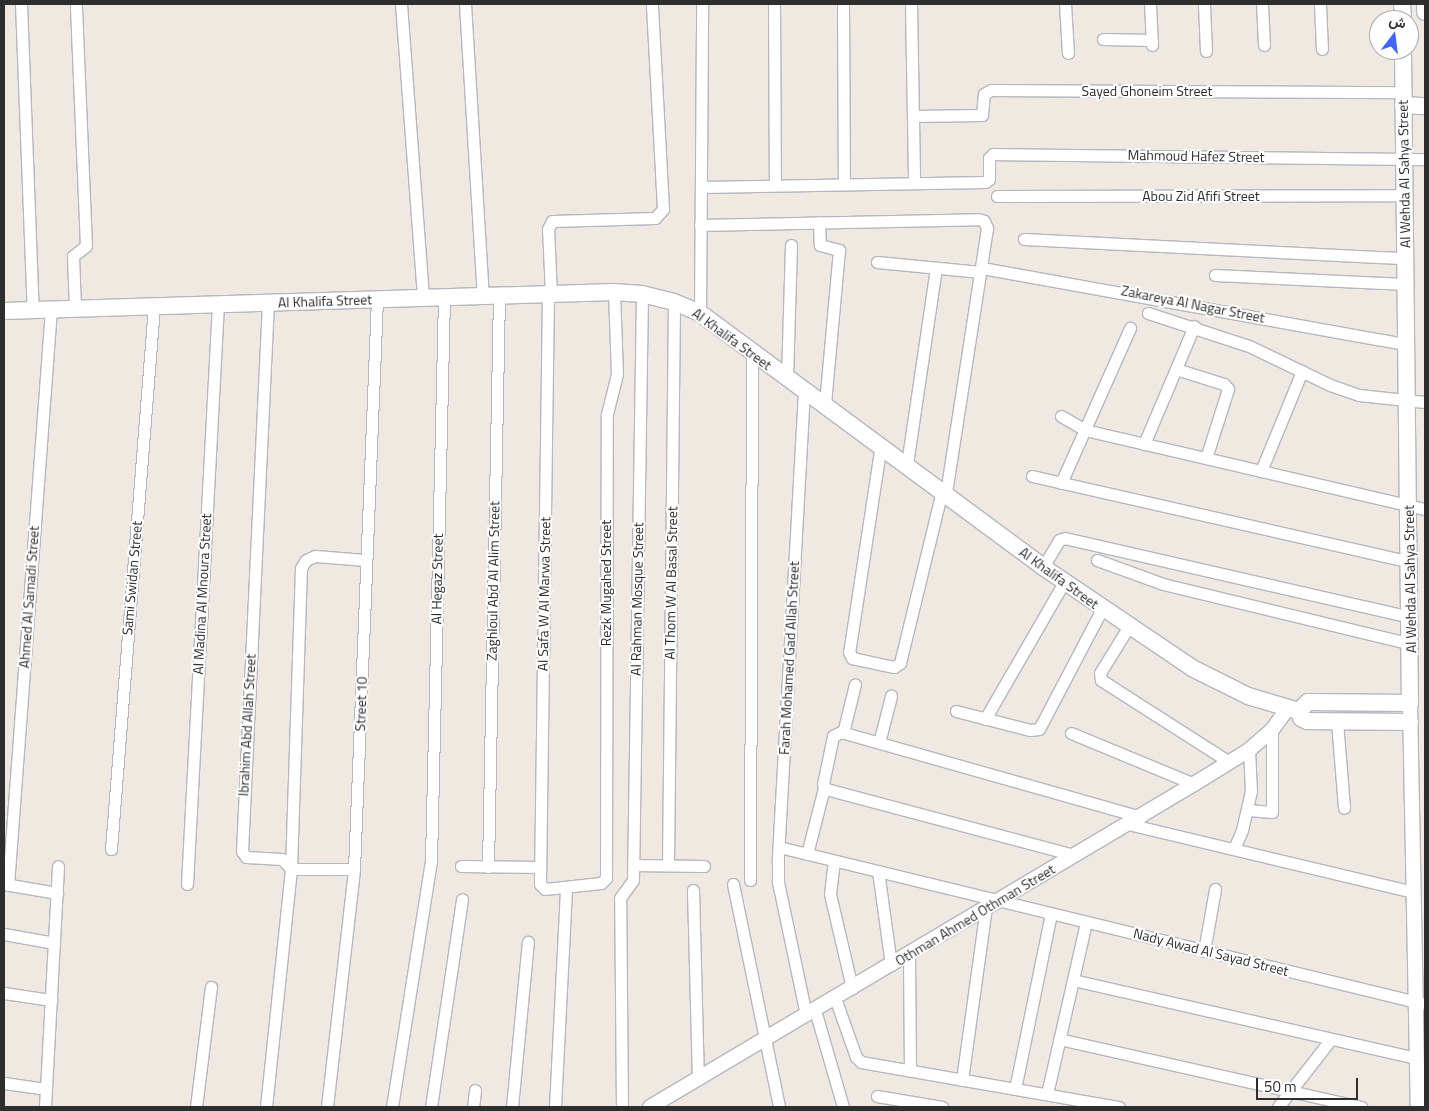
<!DOCTYPE html>
<meta charset="utf-8">
<style>
body{margin:0}
#map{position:relative;width:1429px;height:1111px;overflow:hidden;background:#efe9e1;font-family:"Titillium Web",Vazirmatn,sans-serif}
div>[style]{position:absolute}
[style*='--x']{left:calc(var(--x)*1px);top:calc(var(--y)*1px);width:calc(var(--w)*1px);rotate:calc(var(--a)*1deg)}
.roads{filter:drop-shadow(1px 0 #b4b7c1) drop-shadow(-1px 0 #b4b7c1) drop-shadow(0 1px #b4b7c1) drop-shadow(0 -1px #b4b7c1)}
.minor>*{height:11px;margin:-5.5px;padding:0 5.5px;transform-origin:5.5px;border-radius:5.5px;background:#fff}
.tertiary>*{height:14px;margin:-7px;padding:0 7px;transform-origin:7px;border-radius:7px;background:#fff}
.secondary>*{height:16px;margin:-8px;padding:0 8px;transform-origin:8px;border-radius:8px;background:#fff}
span{translate:-50% -50%;white-space:nowrap;text-align:center;line-height:1.15;-webkit-text-stroke:4px #fff;paint-order:stroke}
.street-label{font-size:14px;color:#2e2e2e}
.frame{position:absolute;inset:0;border:5px solid #2e2e2e;pointer-events:none}
.north{position:absolute;left:1369px;top:10px;width:50px;height:50px;box-sizing:border-box;background:#fff;border:1px solid #ababab;border-radius:50%;rotate:15deg;font-size:14px;font-weight:700;line-height:20px;text-align:center;color:#2e2e2e}
.north::after{content:'';display:block;margin:auto;width:18px;height:22px;background:#4264fb;clip-path:polygon(50% 0,100% 100%,50% 72%,0 100%)}
.scale{position:absolute;left:1256px;top:1078px;width:102px;height:22px;box-sizing:border-box;border:2px solid #2e2e2e;border-top:0;padding-left:6px;font-size:15px;line-height:18px;white-space:nowrap;color:#2e2e2e;-webkit-text-stroke:4px #fff;paint-order:stroke}
</style>
<div id="map">
<div class="roads">
<div class="minor">
<i style="--x:21;--y:4;--w:306;--a:87.8"></i>
<i style="--x:401;--y:4;--w:295;--a:85.7"></i>
<i style="--x:465;--y:4;--w:293;--a:86.5"></i>
<i style="--x:774;--y:4;--w:181;--a:89.7"></i>
<i style="--x:843;--y:4;--w:180;--a:89.7"></i>
<i style="--x:911;--y:4;--w:179;--a:89"></i>
<i style="--x:1065;--y:4;--w:49;--a:86.5"></i>
<i style="--x:1150;--y:4;--w:41;--a:87.2"></i>
<i style="--x:1204;--y:4;--w:47;--a:87.6"></i>
<i style="--x:1262;--y:4;--w:41;--a:87.2"></i>
<i style="--x:1320;--y:4;--w:45;--a:87.5"></i>
<i style="--x:1103;--y:39;--w:49;--a:1.2"></i>
<i style="--x:913;--y:116;--w:69;--a:-0.8"></i>
<i style="--x:982;--y:115;--w:21;--a:-85"></i>
<i style="--x:984;--y:94;--w:8;--a:-30"></i>
<i style="--x:991;--y:90;--w:412;--a:0.3"></i>
<i style="--x:701;--y:187;--w:284;--a:-1"></i>
<i style="--x:985;--y:182;--w:5;--a:-37"></i>
<i style="--x:989;--y:179;--w:21;--a:-90"></i>
<i style="--x:989;--y:158;--w:6;--a:-45"></i>
<i style="--x:993;--y:154;--w:432;--a:0.7"></i>
<i style="--x:997;--y:196;--w:407;--a:-0.1"></i>
<i style="--x:819;--y:222;--w:23;--a:88"></i>
<i style="--x:820;--y:245;--w:20;--a:15"></i>
<i style="--x:839;--y:250;--w:156;--a:95.2"></i>
<i style="--x:700;--y:225;--w:278;--a:-1.2"></i>
<i style="--x:978;--y:219;--w:6;--a:18"></i>
<i style="--x:984;--y:221;--w:8;--a:67"></i>
<i style="--x:987;--y:228;--w:269;--a:98.8"></i>
<i style="--x:1024;--y:239;--w:381;--a:2.9"></i>
<i style="--x:877;--y:262;--w:104;--a:5.5"></i>
<i style="--x:982;--y:268;--w:430;--a:10.2"></i>
<i style="--x:1215;--y:275;--w:190;--a:2.7"></i>
<i style="--x:548;--y:294;--w:590;--a:90.78"></i>
<i style="--x:540;--y:884;--w:7;--a:45"></i>
<i style="--x:545;--y:889;--w:56;--a:-6.1"></i>
<i style="--x:601;--y:883;--w:7;--a:-45"></i>
<i style="--x:606;--y:878;--w:464;--a:-89.9"></i>
<i style="--x:607;--y:414;--w:41;--a:-76"></i>
<i style="--x:617;--y:374;--w:82;--a:-92.1"></i>
<i style="--x:551;--y:294;--w:65;--a:-92.6"></i>
<i style="--x:548;--y:229;--w:9;--a:-63"></i>
<i style="--x:552;--y:221;--w:103;--a:-1.7"></i>
<i style="--x:655;--y:218;--w:12;--a:-48"></i>
<i style="--x:663;--y:209;--w:205;--a:-93.1"></i>
<i style="--x:268;--y:302;--w:550;--a:92.71"></i>
<i style="--x:242;--y:851;--w:7;--a:56"></i>
<i style="--x:246;--y:857;--w:36;--a:3"></i>
<i style="--x:282;--y:859;--w:13;--a:48"></i>
<i style="--x:75;--y:308;--w:52;--a:-92.2"></i>
<i style="--x:73;--y:256;--w:16;--a:-38"></i>
<i style="--x:86;--y:246;--w:242;--a:-92.4"></i>
<i style="--x:700;--y:313;--w:309;--a:-89.6"></i>
<i style="--x:1148;--y:313;--w:106;--a:18.1"></i>
<i style="--x:1249;--y:346;--w:90;--a:25.7"></i>
<i style="--x:1330;--y:385;--w:31;--a:19"></i>
<i style="--x:1359;--y:395;--w:66;--a:6.1"></i>
<i style="--x:1176;--y:369;--w:50;--a:17.4"></i>
<i style="--x:1224;--y:384;--w:6;--a:51"></i>
<i style="--x:1228;--y:389;--w:72;--a:107.7"></i>
<i style="--x:787;--y:379;--w:134;--a:-88.3"></i>
<i style="--x:804;--y:391;--w:472;--a:93.2"></i>
<i style="--x:778;--y:862;--w:20;--a:90"></i>
<i style="--x:778;--y:882;--w:136;--a:78.1"></i>
<i style="--x:1061;--y:416;--w:28;--a:30"></i>
<i style="--x:1085;--y:430;--w:349;--a:13.1"></i>
<i style="--x:881;--y:444;--w:210;--a:98.7"></i>
<i style="--x:849;--y:652;--w:7;--a:63"></i>
<i style="--x:852;--y:658;--w:43;--a:12.1"></i>
<i style="--x:894;--y:667;--w:7;--a:-34"></i>
<i style="--x:900;--y:663;--w:177;--a:-76.3"></i>
<i style="--x:1144;--y:444;--w:128;--a:-67"></i>
<i style="--x:907;--y:464;--w:198;--a:-81.6"></i>
<i style="--x:1261;--y:471;--w:108;--a:-67.7"></i>
<i style="--x:1032;--y:476;--w:388;--a:12.8"></i>
<i style="--x:1061;--y:483;--w:170;--a:-66"></i>
<i style="--x:1097;--y:560;--w:70;--a:20"></i>
<i style="--x:1163;--y:584;--w:255;--a:13.6"></i>
<i style="--x:1043;--y:567;--w:31;--a:-59"></i>
<i style="--x:1059;--y:540;--w:6;--a:-18"></i>
<i style="--x:1065;--y:538;--w:355;--a:12.9"></i>
<i style="--x:1129;--y:626;--w:55;--a:121.7"></i>
<i style="--x:1100;--y:673;--w:7;--a:82"></i>
<i style="--x:1101;--y:680;--w:152;--a:32.6"></i>
<i style="--x:956;--y:711;--w:76;--a:14.4"></i>
<i style="--x:1030;--y:730;--w:9;--a:-6"></i>
<i style="--x:1039;--y:729;--w:136;--a:-62.3"></i>
<i style="--x:985;--y:719;--w:158;--a:-60"></i>
<i style="--x:1337;--y:722;--w:86;--a:85.3"></i>
<i style="--x:843;--y:733;--w:50;--a:-76.2"></i>
<i style="--x:1071;--y:733;--w:133;--a:22.5"></i>
<i style="--x:879;--y:743;--w:49;--a:-75.7"></i>
<i style="--x:1248;--y:810;--w:24;--a:5"></i>
<i style="--x:1272;--y:812;--w:82;--a:-90"></i>
<i style="--x:1128;--y:824;--w:293;--a:13.4"></i>
<i style="--x:779;--y:847;--w:665;--a:13.66"></i>
<i style="--x:111;--y:849;--w:545;--a:-85.47"></i>
<i style="--x:1234;--y:849;--w:21;--a:-67"></i>
<i style="--x:1242;--y:830;--w:40;--a:-77"></i>
<i style="--x:1251;--y:791;--w:41;--a:-92.8"></i>
<i style="--x:807;--y:854;--w:68;--a:-75.6"></i>
<i style="--x:1074;--y:855;--w:257;--a:-165.1"></i>
<i style="--x:826;--y:789;--w:6;--a:-121"></i>
<i style="--x:823;--y:784;--w:49;--a:-78.2"></i>
<i style="--x:833;--y:736;--w:9;--a:-27"></i>
<i style="--x:841;--y:732;--w:312;--a:15.8"></i>
<i style="--x:834;--y:861;--w:33;--a:97"></i>
<i style="--x:830;--y:894;--w:97;--a:76.8"></i>
<i style="--x:633;--y:865;--w:71;--a:0.8"></i>
<i style="--x:668;--y:865;--w:563;--a:-89.39"></i>
<i style="--x:461;--y:866;--w:79;--a:0.7"></i>
<i style="--x:488;--y:867;--w:572;--a:-88.9"></i>
<i style="--x:291;--y:869;--w:63;--a:0"></i>
<i style="--x:878;--y:871;--w:95;--a:82.1"></i>
<i style="--x:750;--y:880;--w:527;--a:-89.78"></i>
<i style="--x:4;--y:884;--w:54;--a:9.6"></i>
<i style="--x:187;--y:884;--w:581;--a:-86.94"></i>
<i style="--x:733;--y:884;--w:228;--a:78.3"></i>
<i style="--x:8;--y:885;--w:578;--a:-85.73"></i>
<i style="--x:693;--y:890;--w:189;--a:88.5"></i>
<i style="--x:4;--y:934;--w:51;--a:10.2"></i>
<i style="--x:1204;--y:951;--w:63;--a:-79.9"></i>
<i style="--x:909;--y:955;--w:116;--a:89.5"></i>
<i style="--x:1073;--y:980;--w:351;--a:12.8"></i>
<i style="--x:4;--y:993;--w:48;--a:8.5"></i>
<i style="--x:835;--y:998;--w:63;--a:70.4"></i>
<i style="--x:856;--y:1057;--w:7;--a:45"></i>
<i style="--x:861;--y:1062;--w:262;--a:9.9"></i>
<i style="--x:815;--y:1010;--w:101;--a:73.9"></i>
<i style="--x:1059;--y:1039;--w:310;--a:12.7"></i>
<i style="--x:962;--y:1080;--w:175;--a:-82.1"></i>
<i style="--x:4;--y:1083;--w:42;--a:8.1"></i>
<i style="--x:1015;--y:1089;--w:179;--a:-78.4"></i>
<i style="--x:1047;--y:1094;--w:176;--a:-77.2"></i>
<i style="--x:877;--y:1096;--w:66;--a:9.6"></i>
<i style="--x:45;--y:1107;--w:241;--a:-86.9"></i>
<i style="--x:196;--y:1107;--w:121;--a:-82.9"></i>
<i style="--x:266;--y:1107;--w:239;--a:-84"></i>
<i style="--x:291;--y:869;--w:301;--a:-88.1"></i>
<i style="--x:301;--y:568;--w:9;--a:-58"></i>
<i style="--x:306;--y:560;--w:10;--a:-24"></i>
<i style="--x:315;--y:556;--w:51;--a:4.5"></i>
<i style="--x:327;--y:1107;--w:240;--a:-83.5"></i>
<i style="--x:354;--y:869;--w:570;--a:-87.69"></i>
<i style="--x:392;--y:1107;--w:249;--a:-81"></i>
<i style="--x:431;--y:861;--w:564;--a:-88.68"></i>
<i style="--x:431;--y:1107;--w:210;--a:-81.5"></i>
<i style="--x:473;--y:1107;--w:17;--a:-83"></i>
<i style="--x:512;--y:1107;--w:166;--a:-84.5"></i>
<i style="--x:555;--y:1107;--w:220;--a:-87.1"></i>
<i style="--x:622;--y:1107;--w:209;--a:-90.5"></i>
<i style="--x:620;--y:898;--w:22;--a:-54"></i>
<i style="--x:633;--y:880;--w:586;--a:-89.12"></i>
<i style="--x:1278;--y:1107;--w:86;--a:-52.1"></i>
</div>
<div class="tertiary">
<i style="--x:1410;--y:703;--w:404;--a:88.9"></i>
<i style="--x:650;--y:1107;--w:633;--a:-30.7"></i>
<i style="--x:1194;--y:784;--w:65;--a:-31.7"></i>
<i style="--x:1249;--y:750;--w:30;--a:-41"></i>
<i style="--x:1272;--y:730;--w:27;--a:-54"></i>
</div>
<div class="secondary">
<i style="--x:1402;--y:4;--w:16;--a:86"></i>
<i style="--x:1425;--y:4;--w:8;--a:90"></i>
<i style="--x:1403;--y:50;--w:653;--a:89.39"></i>
<i style="--x:1410;--y:703;--w:102;--a:-179.4"></i>
<i style="--x:1308;--y:702;--w:13;--a:135"></i>
<i style="--x:1299;--y:711;--w:7;--a:74"></i>
<i style="--x:1301;--y:718;--w:7;--a:27"></i>
<i style="--x:1307;--y:721;--w:103;--a:0.6"></i>
<i style="--x:1403;--y:105;--w:22;--a:3"></i>
<i style="--x:4;--y:311;--w:610;--a:-1.78"></i>
<i style="--x:614;--y:292;--w:28;--a:4"></i>
<i style="--x:642;--y:294;--w:33;--a:14"></i>
<i style="--x:674;--y:302;--w:28;--a:23"></i>
<i style="--x:700;--y:313;--w:427;--a:36.5"></i>
<i style="--x:1043;--y:567;--w:180;--a:34.1"></i>
<i style="--x:1192;--y:668;--w:63;--a:26.6"></i>
<i style="--x:1248;--y:696;--w:53;--a:16.4"></i>
</div>
</div>
<div class="street-label">
<span style="left:1147px;top:91px">Sayed Ghoneim Street</span>
<span style="left:1196px;top:156px;rotate:1deg">Mahmoud Hafez Street</span>
<span style="left:1404px;top:174px;rotate:-91deg">Al Wehda Al Sahya Street</span>
<span style="left:1201px;top:196px">Abou Zid Afifi Street</span>
<span style="left:325px;top:301px;rotate:-2deg">Al Khalifa Street</span>
<span style="left:1193px;top:304px;rotate:11deg">Zakareya Al Nagar Street</span>
<span style="left:732px;top:339px;rotate:36deg">Al Khalifa Street</span>
<span style="left:132px;top:578px;rotate:-85deg">Sami Swidan Street</span>
<span style="left:1059px;top:578px;rotate:36deg">Al Khalifa Street</span>
<span style="left:437px;top:579px;rotate:-89deg">Al Hegaz Street</span>
<span style="left:1410px;top:579px;rotate:-91deg">Al Wehda Al Sahya Street</span>
<span style="left:493px;top:581px;rotate:-89deg">Zaghloul Abd Al Alim Street</span>
<span style="left:606px;top:583px;rotate:-90deg">Rezk Mugahed Street</span>
<span style="left:671px;top:583px;rotate:-89deg">Al Thom W Al Basal Street</span>
<span style="left:202px;top:594px;rotate:-87deg">Al Madina Al Mnoura Street</span>
<span style="left:544px;top:594px;rotate:-89deg">Al Safa W Al Marwa Street</span>
<span style="left:29px;top:597px;rotate:-86deg">Ahmed Al Samadi Street</span>
<span style="left:637px;top:599px;rotate:-89deg">Al Rahman Mosque Street</span>
<span style="left:789px;top:658px;rotate:-87deg">Farah Mohamed Gad Allah Street</span>
<span style="left:361px;top:704px;rotate:-88deg">Street 10</span>
<span style="left:247px;top:725px;rotate:-87deg">Ibrahim Abd Allah Street</span>
<span style="left:975px;top:915px;rotate:-31deg">Othman Ahmed Othman Street</span>
<span style="left:1211px;top:952px;rotate:14deg">Nady Awad Al Sayad Street</span>
</div>
<div class="frame"></div>
<div class="north">ش</div>
<div class="scale">50 m</div>
</div>
